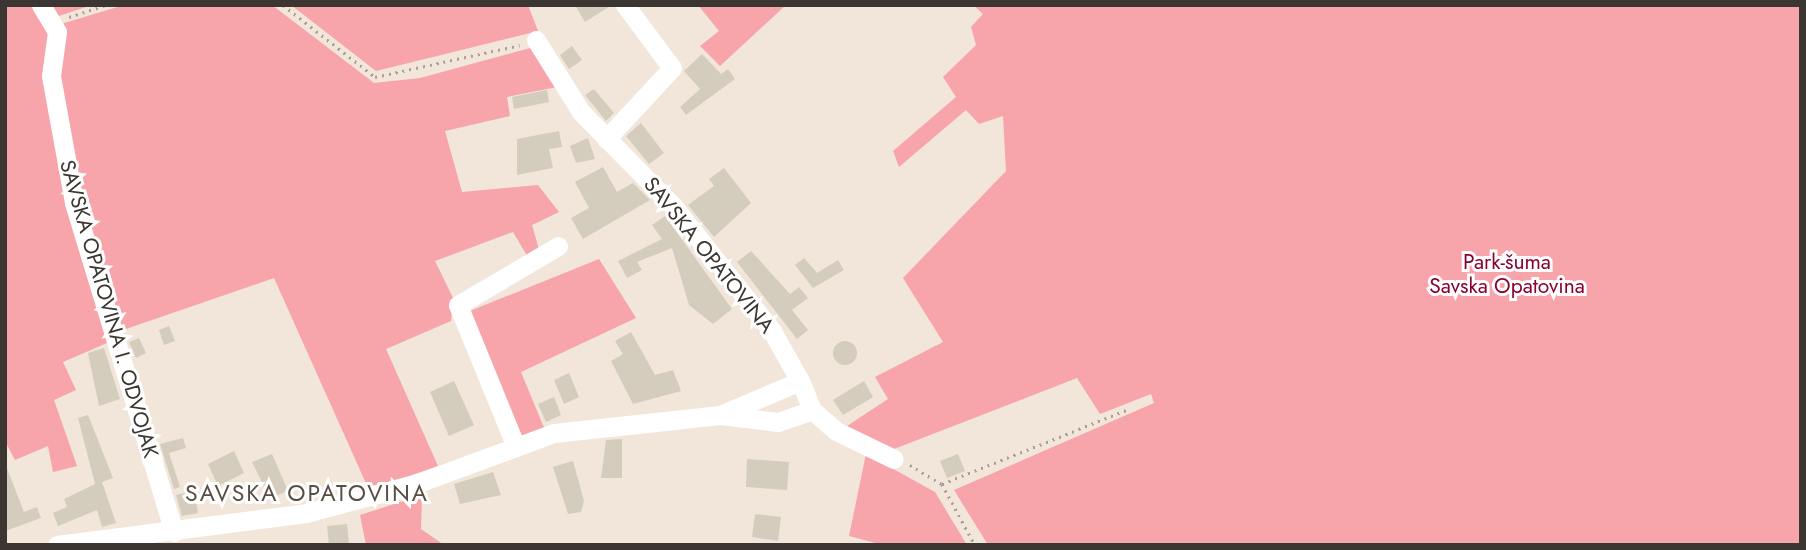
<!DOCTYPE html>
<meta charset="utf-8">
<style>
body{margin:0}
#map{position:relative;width:1806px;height:550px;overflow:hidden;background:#f2e5d9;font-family:Jost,sans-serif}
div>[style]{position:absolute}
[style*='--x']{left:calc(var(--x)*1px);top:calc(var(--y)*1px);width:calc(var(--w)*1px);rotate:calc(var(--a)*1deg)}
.green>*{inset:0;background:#f7a4ab}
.building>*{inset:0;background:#d4cdbe}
.round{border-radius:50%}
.path>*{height:2.5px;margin-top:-1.25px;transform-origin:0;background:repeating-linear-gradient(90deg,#a99f96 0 2px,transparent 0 7px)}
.minor>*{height:19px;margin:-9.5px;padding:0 9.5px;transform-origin:9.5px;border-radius:9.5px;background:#fff}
span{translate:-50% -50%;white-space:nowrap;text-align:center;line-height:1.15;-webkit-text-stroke:6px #fff;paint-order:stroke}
.street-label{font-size:21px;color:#3b3631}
.park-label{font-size:21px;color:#89022d}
.neighbourhood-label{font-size:23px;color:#594e44;letter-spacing:2px}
.frame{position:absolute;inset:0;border:7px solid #3b3631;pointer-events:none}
</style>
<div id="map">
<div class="green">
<i style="clip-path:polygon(5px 5px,36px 5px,51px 28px,48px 53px,114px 340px,63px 362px,76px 390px,54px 400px,77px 466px,53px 472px,48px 446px,15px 460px,5px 441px)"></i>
<i style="clip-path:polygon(48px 5px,92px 5px,56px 17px)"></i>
<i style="clip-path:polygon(124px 5px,272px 5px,374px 83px,420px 78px,534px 47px,557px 87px,507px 97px,510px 116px,445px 131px,462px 192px,538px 185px,559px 212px,532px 225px,540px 253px,529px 259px,513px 232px,435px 261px,453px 298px,451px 321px,386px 349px,438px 466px,369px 490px,274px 278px,120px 331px,77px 200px,57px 73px,61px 24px)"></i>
<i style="clip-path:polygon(291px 5px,528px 5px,538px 31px,376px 71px)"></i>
<i style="clip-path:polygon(698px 5px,786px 5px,720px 66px,700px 46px,719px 31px)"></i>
<i style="clip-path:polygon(973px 5px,1801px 5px,1801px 545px,988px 545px,954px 490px,1154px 403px,1151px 394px,1100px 414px,1077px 378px,894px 449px,847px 426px,888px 399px,875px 377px,943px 342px,903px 278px,1006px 171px,1003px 116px,979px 124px,966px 110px,899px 167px,893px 151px,956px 97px,943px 77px,976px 45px,971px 27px,983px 14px)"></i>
<i style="clip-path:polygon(599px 259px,636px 318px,521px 372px,545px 430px,522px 436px,465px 313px)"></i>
<i style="clip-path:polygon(866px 454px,935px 492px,967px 545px,883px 545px,849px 536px)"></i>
<i style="clip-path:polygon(422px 495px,421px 529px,444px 545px,366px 545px,360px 515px)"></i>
</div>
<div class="building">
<i style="clip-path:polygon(575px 5px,612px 5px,585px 22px)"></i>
<i style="clip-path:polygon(572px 46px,582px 60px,569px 69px,560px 55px)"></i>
<i style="clip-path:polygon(702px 54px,721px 74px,728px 69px,735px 79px,686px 115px,680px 107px,700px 89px,684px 71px)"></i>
<i style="clip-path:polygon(594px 89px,614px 113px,606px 121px,585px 95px)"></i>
<i style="clip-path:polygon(547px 90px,549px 102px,514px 109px,512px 97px)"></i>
<i style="clip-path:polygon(641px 123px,664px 153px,649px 164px,626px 136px)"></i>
<i style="clip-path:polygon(559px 131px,562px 147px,549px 149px,553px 168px,517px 175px,517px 139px)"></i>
<i style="clip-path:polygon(588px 138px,595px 159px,576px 163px,570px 146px)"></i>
<i style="clip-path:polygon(603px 167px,617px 192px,633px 183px,650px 200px,583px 239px,571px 218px,589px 208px,575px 182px)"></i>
<i style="clip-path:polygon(724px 168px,751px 203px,714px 237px,688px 205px,714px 186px,709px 179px)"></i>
<i style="clip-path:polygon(665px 216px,732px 309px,713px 324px,689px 305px,672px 248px,637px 262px,642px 270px,627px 278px,618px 261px,662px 239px,652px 225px)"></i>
<i style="clip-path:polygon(751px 251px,790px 294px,799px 287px,808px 298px,792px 310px,808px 330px,797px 339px,737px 262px)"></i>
<i style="clip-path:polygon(804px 258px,817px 273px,838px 260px,844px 270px,813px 288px,795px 265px)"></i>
<i style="clip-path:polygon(169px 326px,175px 341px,164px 345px,159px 330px)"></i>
<i style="clip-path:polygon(631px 332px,655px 375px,673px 370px,681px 391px,633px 404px,611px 361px,623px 354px,615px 341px)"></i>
<i style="clip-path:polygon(139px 338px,146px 353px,136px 358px,129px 342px)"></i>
<i class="round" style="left:833px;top:341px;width:24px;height:24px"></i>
<i style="clip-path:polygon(104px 348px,120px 399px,99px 406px,88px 353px)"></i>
<i style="clip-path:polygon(569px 373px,579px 397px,564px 404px,554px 380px)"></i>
<i style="clip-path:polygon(454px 381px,474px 425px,449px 436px,430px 392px)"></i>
<i style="clip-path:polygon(864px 381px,873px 397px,843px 415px,833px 400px)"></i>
<i style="clip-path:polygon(554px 397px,561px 415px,546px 422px,538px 404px)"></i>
<i style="clip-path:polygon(88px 415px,113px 478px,102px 482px,116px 523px,102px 527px,97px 510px,58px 526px,53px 513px,67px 507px,64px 499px,95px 484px,78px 418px)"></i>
<i style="clip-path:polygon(183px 438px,186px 448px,169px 453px,180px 487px,174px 489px,160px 444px)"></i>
<i style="clip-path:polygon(622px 439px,622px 478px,601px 478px,606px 440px)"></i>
<i style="clip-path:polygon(234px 451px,244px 473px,218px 486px,208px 464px)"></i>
<i style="clip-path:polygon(272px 454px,288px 491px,270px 498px,252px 462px)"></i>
<i style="clip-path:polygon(958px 454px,965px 471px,947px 478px,940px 461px)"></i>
<i style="clip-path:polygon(747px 459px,789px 462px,787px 490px,746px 487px)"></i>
<i style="clip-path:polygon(573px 461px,584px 501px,581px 512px,568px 514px,553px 467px)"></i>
<i style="clip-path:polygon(5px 463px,24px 512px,37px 507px,41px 518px,5px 531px)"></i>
<i style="clip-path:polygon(493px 472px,501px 495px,460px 504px,454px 484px)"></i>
<i style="clip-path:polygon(194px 491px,198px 513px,182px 516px,176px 495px)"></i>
<i style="clip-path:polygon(755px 514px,781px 517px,778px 541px,752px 537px)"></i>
<i style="clip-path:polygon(347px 524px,349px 545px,329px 545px,327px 526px)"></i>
</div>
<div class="path">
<i style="--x:283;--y:5;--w:117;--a:38"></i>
<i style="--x:375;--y:77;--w:148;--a:-12.4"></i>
<i style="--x:69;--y:17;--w:39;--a:-18"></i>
<i style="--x:910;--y:465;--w:37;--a:31"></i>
<i style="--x:942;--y:484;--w:69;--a:61.6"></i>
<i style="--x:942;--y:484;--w:201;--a:-21.9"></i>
</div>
<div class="minor">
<i style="--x:41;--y:5;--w:31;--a:59"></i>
<i style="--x:57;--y:32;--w:44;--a:97.8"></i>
<i style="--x:51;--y:76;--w:129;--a:79.7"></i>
<i style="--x:74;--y:203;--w:344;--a:73.1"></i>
<i style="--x:536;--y:40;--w:85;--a:58"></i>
<i style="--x:581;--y:112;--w:132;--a:45.6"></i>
<i style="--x:673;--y:206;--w:159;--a:51.6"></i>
<i style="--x:772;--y:331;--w:57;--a:60.8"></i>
<i style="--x:606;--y:139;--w:97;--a:-47.1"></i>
<i style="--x:672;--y:68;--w:79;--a:-126.7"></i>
<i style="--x:812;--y:410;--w:32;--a:41"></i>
<i style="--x:836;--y:431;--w:64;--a:25.8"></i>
<i style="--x:516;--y:447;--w:153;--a:-112.2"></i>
<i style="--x:458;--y:305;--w:116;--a:-30.5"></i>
<i style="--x:57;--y:545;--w:251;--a:-7.3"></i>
<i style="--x:306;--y:513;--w:116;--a:-15"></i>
<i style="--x:418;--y:483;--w:145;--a:-20.2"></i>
<i style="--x:554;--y:433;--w:167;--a:-6.2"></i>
<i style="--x:720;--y:415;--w:58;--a:6.9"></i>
<i style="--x:778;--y:422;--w:36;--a:-19"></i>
<i style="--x:812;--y:410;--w:31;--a:-112"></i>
<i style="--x:800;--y:381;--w:87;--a:157"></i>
</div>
<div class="street-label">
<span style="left:709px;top:255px;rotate:51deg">SAVSKA OPATOVINA</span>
<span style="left:109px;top:309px;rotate:74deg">SAVSKA OPATOVINA I. ODVOJAK</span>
</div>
<div class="park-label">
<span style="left:1507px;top:274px">Park-šuma<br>Savska Opatovina</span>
</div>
<div class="neighbourhood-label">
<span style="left:307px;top:493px">SAVSKA OPATOVINA</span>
</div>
<div class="frame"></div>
</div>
